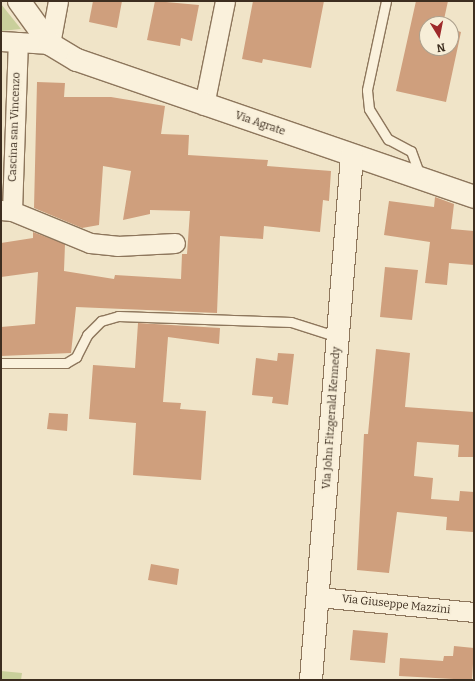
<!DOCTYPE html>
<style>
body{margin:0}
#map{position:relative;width:475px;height:681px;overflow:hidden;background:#f0e4c8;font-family:Bitter,serif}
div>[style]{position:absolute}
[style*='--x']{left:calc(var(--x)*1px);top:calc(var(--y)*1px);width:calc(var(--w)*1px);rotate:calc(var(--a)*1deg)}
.green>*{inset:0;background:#c9cf9b}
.building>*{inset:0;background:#cf9f7d}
.roads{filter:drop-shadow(1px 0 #8d765c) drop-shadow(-1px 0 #8d765c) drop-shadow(0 1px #8d765c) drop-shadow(0 -1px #8d765c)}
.lane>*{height:9px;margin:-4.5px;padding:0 4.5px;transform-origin:4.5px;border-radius:4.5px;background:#faf1dc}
.street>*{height:19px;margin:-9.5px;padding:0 9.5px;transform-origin:9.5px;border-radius:9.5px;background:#faf1dc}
.secondary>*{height:22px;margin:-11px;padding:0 11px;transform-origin:11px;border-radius:11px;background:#faf1dc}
span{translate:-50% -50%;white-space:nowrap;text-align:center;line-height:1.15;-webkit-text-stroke:3px #f7eed8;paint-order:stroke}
.street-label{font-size:11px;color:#3d2e20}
.frame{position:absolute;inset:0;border:2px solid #3d2e20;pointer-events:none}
.north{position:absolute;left:419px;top:16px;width:40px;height:40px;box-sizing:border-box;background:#f7eed8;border:1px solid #ada18e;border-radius:50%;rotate:170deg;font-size:11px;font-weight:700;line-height:16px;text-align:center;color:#3d2e20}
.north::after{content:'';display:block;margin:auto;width:14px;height:18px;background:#9e2a2b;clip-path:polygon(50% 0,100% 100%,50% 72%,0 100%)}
</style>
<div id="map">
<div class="green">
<i style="clip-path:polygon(1px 4px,21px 29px,1px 31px)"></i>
<i style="clip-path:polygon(1px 671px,22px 673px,21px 680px,1px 680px)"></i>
</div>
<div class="building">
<i style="clip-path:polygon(93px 1px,122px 1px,117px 28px,89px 22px)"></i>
<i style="clip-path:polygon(155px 1px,199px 5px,192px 41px,181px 38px,180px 46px,147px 40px)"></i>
<i style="clip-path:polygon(253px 1px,324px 1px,311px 68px,263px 59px,262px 63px,242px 59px)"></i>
<i style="clip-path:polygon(416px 1px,448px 1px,443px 24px,427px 24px,427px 48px,451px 48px,451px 29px,461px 32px,446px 102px,396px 91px)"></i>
<i style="clip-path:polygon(37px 82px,65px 83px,64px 97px,111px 97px,165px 106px,161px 134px,189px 135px,188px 155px,268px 160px,267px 166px,331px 171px,329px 201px,323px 200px,320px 232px,264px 226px,263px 239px,220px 236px,217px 313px,76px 307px,71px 353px,1px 356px,1px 327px,35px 324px,38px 272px,1px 277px,1px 243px,33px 238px,33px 232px,65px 244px,64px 271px,114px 279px,115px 275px,181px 279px,182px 254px,187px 254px,190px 211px,150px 210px,150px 214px,123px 220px,131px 171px,103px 166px,99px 225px,82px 228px,34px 208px)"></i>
<i style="clip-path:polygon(435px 197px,454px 204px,451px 229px,474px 231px,474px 265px,449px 263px,447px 285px,425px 283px,430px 242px,384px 235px,389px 201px,434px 207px)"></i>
<i style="clip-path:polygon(385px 267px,418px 270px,412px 320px,380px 317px)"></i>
<i style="clip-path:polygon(138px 323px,220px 328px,219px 344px,168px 337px,163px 402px,181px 403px,180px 409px,206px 411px,201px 480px,133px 475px,136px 423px,89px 419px,93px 365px,135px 368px)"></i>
<i style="clip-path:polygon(376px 349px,410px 353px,405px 407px,474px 412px,474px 457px,458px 457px,459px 445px,417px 442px,414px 476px,433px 478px,431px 499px,459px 501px,460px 491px,474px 492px,473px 532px,446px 530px,447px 517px,397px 512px,389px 573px,357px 570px,364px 434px,368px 434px)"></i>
<i style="clip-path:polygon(278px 353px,294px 354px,288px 405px,272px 403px,273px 397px,252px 395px,256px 358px,277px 361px)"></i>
<i style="clip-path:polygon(49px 413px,68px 414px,67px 431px,47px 429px)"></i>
<i style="clip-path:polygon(151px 564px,179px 569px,177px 585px,148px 580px)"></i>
<i style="clip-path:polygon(353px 630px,388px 633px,385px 663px,350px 660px)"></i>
<i style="clip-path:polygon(454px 646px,474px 648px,472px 680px,399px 676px,400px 658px,443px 661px,444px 656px,453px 656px)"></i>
</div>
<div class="roads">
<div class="lane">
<i style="--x:386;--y:1;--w:91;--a:102.1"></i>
<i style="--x:367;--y:90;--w:19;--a:84"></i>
<i style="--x:369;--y:109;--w:36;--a:58"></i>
<i style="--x:388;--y:139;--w:26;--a:28"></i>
<i style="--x:411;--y:151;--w:27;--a:70"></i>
<i style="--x:1;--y:363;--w:65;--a:0"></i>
<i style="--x:66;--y:363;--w:12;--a:-31"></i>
<i style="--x:76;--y:357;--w:25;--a:-63"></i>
<i style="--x:87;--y:335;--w:20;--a:-45"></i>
<i style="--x:101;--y:321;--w:18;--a:-16"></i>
<i style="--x:118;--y:316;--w:173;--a:2"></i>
<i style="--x:291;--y:322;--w:49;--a:17.7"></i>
</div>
<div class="street">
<i style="--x:1;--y:41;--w:49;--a:3.5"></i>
<i style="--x:50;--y:44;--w:44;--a:-79.5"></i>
<i style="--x:204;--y:105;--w:106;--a:-78.6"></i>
<i style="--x:1;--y:210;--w:11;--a:5"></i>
<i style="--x:12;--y:211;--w:169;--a:-88"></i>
<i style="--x:12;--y:211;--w:84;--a:22.3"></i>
<i style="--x:90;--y:243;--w:27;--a:6"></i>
<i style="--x:117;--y:246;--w:58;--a:-3"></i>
<i style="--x:318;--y:597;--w:157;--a:5.5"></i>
</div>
<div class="secondary">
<i style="--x:19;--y:1;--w:53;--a:54.2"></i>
<i style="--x:50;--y:44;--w:31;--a:31"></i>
<i style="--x:77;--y:60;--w:420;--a:19"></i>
<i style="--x:311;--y:680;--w:526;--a:-85.53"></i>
</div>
</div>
<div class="street-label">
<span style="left:260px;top:124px;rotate:19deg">Via Agrate</span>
<span style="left:15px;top:127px;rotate:-88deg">Cascina san Vincenzo</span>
<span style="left:332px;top:418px;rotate:-86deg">Via John Fitzgerald Kennedy</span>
<span style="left:396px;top:605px;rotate:6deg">Via Giuseppe Mazzini</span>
</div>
<div class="frame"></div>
<div class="north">N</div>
</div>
